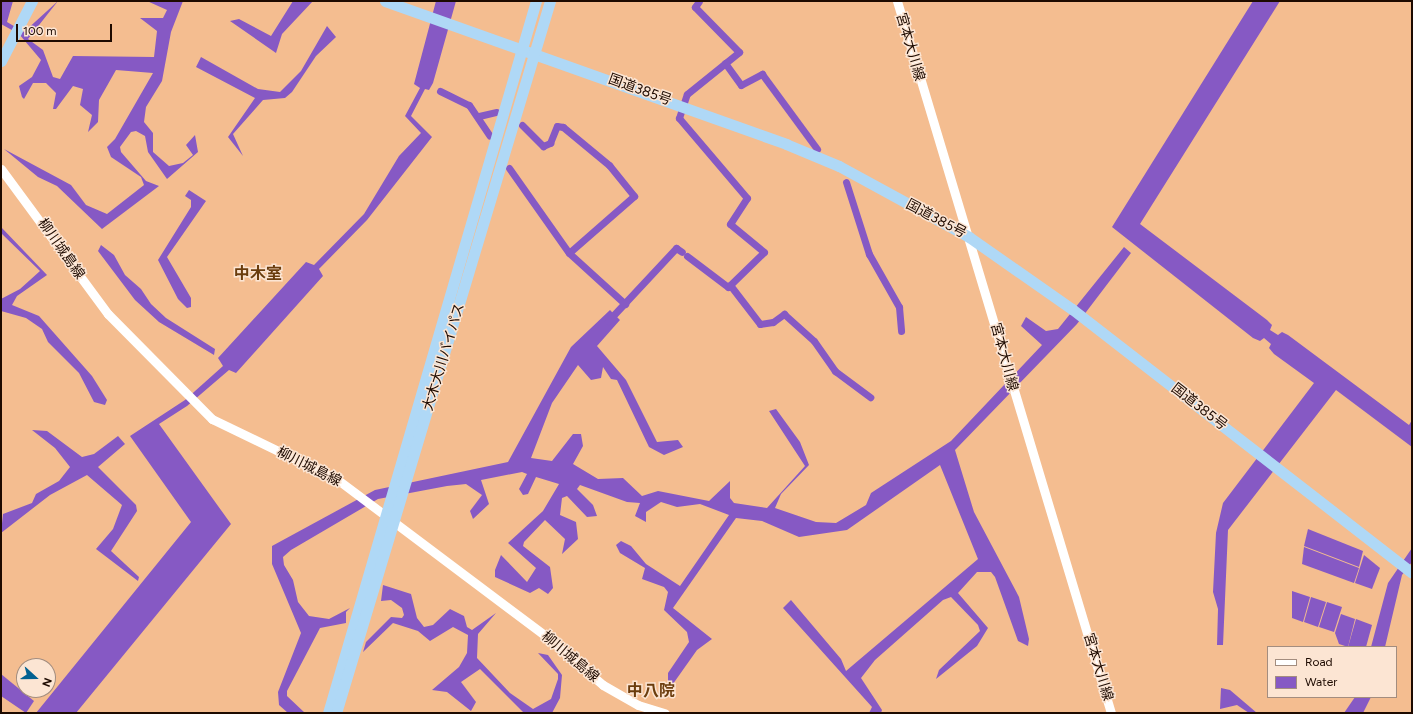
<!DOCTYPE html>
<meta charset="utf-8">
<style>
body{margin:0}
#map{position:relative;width:1413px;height:714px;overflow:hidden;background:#f4bd90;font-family:Figtree,"Noto Sans JP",sans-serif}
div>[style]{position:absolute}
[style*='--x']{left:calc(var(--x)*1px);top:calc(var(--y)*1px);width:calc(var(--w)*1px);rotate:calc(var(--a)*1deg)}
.water>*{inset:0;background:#8659c4}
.canal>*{height:7px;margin:-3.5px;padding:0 3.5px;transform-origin:3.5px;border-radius:3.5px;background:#8659c4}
.secondary>*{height:9px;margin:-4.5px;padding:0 4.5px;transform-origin:4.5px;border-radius:4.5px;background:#fff}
.trunk>*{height:11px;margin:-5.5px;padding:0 5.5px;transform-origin:5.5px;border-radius:5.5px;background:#afd8f6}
span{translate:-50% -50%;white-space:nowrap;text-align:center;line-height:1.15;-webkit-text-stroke:3px #fce5d3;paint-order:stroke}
.street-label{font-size:14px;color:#1d0a00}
.quarter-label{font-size:16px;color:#6b3d0d;font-weight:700}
.frame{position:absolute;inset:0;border:2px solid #1d0a00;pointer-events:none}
.legend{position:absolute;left:1267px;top:646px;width:130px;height:52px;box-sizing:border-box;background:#fce5d3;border:1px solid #a38d7f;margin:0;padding:5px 7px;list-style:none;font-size:12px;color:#1d0a00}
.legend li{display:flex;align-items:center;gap:8px;height:20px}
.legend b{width:20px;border:1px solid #a38d7f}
.north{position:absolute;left:16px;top:658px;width:40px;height:40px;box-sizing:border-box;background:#fce5d3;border:1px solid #a38d7f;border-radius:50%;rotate:111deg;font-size:11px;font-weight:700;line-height:16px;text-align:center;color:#1d0a00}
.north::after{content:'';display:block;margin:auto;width:14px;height:18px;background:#026191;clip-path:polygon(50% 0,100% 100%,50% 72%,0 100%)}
.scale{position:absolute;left:16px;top:24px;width:96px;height:18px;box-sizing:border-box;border:2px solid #1d0a00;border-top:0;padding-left:5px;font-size:12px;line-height:14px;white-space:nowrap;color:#1d0a00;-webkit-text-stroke:3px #fce5d3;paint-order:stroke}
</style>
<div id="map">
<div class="water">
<i style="clip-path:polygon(2px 1px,13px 1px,7px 22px,24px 32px,58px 1px,28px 39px,43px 50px,53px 77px,60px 79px,73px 56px,154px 57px,157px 31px,140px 18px,163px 18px,167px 10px,147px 1px,183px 1px,171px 32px,162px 81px,146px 107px,144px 122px,153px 133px,153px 152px,169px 166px,183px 163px,193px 155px,186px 145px,195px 135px,198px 152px,167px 179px,148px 152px,145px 136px,136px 131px,131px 132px,120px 147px,121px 152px,146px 181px,159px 186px,102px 229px,57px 186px,38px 177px,4px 149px,71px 185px,86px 205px,107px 214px,144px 185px,141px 177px,111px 157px,107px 147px,115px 139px,153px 73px,116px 70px,99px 100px,98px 122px,88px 132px,92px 115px,80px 105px,83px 89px,73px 86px,56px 109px,53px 109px,56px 93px,46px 83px,33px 83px,24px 99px,22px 97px,19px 86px,32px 77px,41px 60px,19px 34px,1px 24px)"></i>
<i style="clip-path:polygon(293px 1px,313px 1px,282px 34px,276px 53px,230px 21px,239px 19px,271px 36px)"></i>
<i style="clip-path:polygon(436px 1px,456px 1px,433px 83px,429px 90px,425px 89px,411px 116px,432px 137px,367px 220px,319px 269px,323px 276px,236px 373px,229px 370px,187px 406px,159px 424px,231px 524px,76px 713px,36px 713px,191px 522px,130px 436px,185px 400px,223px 366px,218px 358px,306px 262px,314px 265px,364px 214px,399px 156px,421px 133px,405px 116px,420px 88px,414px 84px)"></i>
<i style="clip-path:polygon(1253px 1px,1280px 1px,1140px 224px,1267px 320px,1272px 325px,1270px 330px,1278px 335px,1282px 332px,1288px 335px,1409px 425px,1412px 420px,1412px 447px,1336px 390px,1228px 530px,1223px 645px,1217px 645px,1218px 609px,1213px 592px,1216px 533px,1223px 503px,1314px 383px,1274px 354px,1269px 348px,1271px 344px,1264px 338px,1260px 341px,1253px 338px,1112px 227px)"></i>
<i style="clip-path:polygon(327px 26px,336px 37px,316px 56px,292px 92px,285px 98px,263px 100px,233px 134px,243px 156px,228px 137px,255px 98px,196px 67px,201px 57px,258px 89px,280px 92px,301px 71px)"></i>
<i style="clip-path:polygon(189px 190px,206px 201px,167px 257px,191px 298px,191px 307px,187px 308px,178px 299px,158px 260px,191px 207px,191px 200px,185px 196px)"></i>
<i style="clip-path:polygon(1px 227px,47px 275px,17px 296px,12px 305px,39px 316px,92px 376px,107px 400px,105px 405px,94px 402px,79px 373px,48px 342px,42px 329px,26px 318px,1px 311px,1px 299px,20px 289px,40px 271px,1px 233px)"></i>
<i style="clip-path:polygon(101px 245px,114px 255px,125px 275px,141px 289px,151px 304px,166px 318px,215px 349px,214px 355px,159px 322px,135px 300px,98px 251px)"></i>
<i style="clip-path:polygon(1124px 247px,1131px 253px,1077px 324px,955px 450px,974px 512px,1019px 597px,1029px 639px,1028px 646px,1018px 641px,995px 577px,991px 572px,977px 572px,958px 593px,988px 628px,977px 646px,936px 679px,939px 670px,980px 631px,978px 625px,951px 597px,943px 600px,875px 660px,861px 678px,882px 710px,881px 713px,869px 713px,872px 707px,783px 608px,791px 600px,841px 659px,846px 671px,978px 559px,940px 465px,847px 530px,799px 537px,762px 521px,736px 518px,673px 608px,712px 639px,697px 650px,668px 691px,668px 673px,689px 642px,687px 632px,664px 610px,668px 592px,664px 587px,642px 579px,645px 568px,620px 553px,616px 545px,621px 541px,631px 546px,646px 564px,680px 586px,729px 515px,700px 504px,677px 507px,661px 502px,646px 512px,646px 522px,635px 516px,640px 503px,627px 502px,580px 485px,577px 489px,593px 505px,597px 516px,587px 517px,567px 496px,562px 498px,560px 515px,576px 522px,578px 539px,562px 554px,565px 539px,545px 520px,524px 542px,523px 546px,550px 567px,553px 588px,548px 594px,539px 588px,530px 593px,495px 577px,495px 570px,501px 555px,527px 582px,536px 568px,508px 543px,543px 511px,559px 484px,536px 477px,528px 494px,523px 495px,519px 489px,527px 474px,522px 472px,481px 480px,489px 504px,473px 519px,470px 511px,482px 495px,466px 484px,447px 486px,378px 499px,291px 550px,283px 557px,284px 565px,293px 580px,298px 602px,309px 616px,329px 619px,350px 608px,346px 612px,346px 623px,320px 628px,287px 691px,287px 696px,305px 713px,288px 713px,279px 705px,278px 692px,301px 633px,272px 564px,272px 546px,375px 490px,508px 462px,571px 347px,610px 310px,620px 320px,597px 346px,626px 380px,657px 442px,678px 440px,683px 447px,664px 455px,649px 447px,617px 380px,611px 379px,603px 367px,601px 378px,591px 380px,578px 365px,552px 403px,531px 458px,552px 461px,573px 434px,581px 434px,583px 446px,573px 464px,598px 479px,623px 478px,642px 496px,658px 491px,709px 501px,730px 481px,730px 498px,734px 503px,767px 508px,805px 466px,769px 411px,776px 409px,800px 442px,809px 465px,781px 494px,775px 508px,816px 522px,836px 523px,866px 505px,871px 493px,951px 441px,1042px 345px,1021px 326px,1026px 317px,1046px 331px,1058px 329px)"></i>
<i style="clip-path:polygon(32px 430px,47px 431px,82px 457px,94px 454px,118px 436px,125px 444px,98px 467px,136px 505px,137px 511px,111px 551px,139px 577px,138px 581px,96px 549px,113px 529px,122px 505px,87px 475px,50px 495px,1px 533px,3px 514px,32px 503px,36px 494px,59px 481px,70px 467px,55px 448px)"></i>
<i style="clip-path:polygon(1308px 529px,1363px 551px,1359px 567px,1304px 546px)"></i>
<i style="clip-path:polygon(1304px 547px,1359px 568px,1354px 583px,1302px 564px)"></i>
<i style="clip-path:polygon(1412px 548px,1412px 562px,1402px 575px,1385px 647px,1371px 647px,1388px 583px)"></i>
<i style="clip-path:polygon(1364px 555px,1380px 568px,1372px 589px,1355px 583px)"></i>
<i style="clip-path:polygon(383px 585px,411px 594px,417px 618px,424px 627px,433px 625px,450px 609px,464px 616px,467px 627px,472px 630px,496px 613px,478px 634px,477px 658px,510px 693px,533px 709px,551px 699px,558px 679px,558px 674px,538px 653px,548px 655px,562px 675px,560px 698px,552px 713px,524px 713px,480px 669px,461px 682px,476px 702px,471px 711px,447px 692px,432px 690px,459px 667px,467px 653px,468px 635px,453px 627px,430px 641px,418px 631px,393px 623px,363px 652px,366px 642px,391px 617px,402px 618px,404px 615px,402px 608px,391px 600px,381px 601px)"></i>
<i style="clip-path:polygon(1292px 591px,1310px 597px,1303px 622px,1292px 618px)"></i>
<i style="clip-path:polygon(1311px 597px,1326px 602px,1318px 627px,1304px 622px)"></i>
<i style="clip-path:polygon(1327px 602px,1342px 607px,1334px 632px,1319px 627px)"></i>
<i style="clip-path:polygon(1341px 614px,1355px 619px,1348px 647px,1339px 644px,1335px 633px)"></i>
<i style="clip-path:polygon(1356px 619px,1372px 625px,1366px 647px,1348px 647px)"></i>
<i style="clip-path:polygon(1px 674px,34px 701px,26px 713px,1px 696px)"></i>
<i style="clip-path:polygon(1221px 688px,1230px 690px,1257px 713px,1249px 713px,1237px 705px,1220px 709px)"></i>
<i style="clip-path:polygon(1355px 697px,1371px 697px,1363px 713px,1344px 713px)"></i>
</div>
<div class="canal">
<i style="--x:725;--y:63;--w:27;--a:54"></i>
<i style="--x:741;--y:85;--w:24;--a:-28"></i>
<i style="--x:762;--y:74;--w:93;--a:53.7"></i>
<i style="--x:440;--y:91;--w:32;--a:26"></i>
<i style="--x:469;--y:105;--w:37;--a:56"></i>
<i style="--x:479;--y:116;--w:18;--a:-13"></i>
<i style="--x:522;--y:125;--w:30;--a:45"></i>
<i style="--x:543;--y:146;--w:8;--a:-23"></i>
<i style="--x:550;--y:143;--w:18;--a:-68"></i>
<i style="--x:557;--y:126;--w:6;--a:9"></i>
<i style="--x:563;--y:127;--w:60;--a:39.6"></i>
<i style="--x:609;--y:165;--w:40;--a:51"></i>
<i style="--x:634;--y:196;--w:86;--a:138.8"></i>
<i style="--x:509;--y:168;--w:104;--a:54.8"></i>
<i style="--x:569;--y:253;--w:76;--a:42.3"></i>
<i style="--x:846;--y:182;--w:76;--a:72.3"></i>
<i style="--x:869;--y:254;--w:61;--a:60.5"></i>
<i style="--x:899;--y:307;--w:24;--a:85"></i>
<i style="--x:687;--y:256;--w:51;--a:37.1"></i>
<i style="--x:728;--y:287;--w:50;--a:-44.2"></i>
<i style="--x:764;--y:252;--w:44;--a:-140.5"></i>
<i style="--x:730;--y:224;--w:31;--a:-57"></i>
<i style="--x:747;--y:198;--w:105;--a:-130.4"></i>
<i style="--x:679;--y:118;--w:25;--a:-72"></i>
<i style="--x:687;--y:94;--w:67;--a:-38.9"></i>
<i style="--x:739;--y:52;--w:63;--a:-134.4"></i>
<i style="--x:695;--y:7;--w:7;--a:-56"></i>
<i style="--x:730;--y:285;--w:49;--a:52.4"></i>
<i style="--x:760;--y:324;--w:13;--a:-9"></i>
<i style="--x:773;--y:322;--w:14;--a:-36"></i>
<i style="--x:784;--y:314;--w:40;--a:42"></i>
<i style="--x:814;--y:341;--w:37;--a:55"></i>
<i style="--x:835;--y:371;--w:44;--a:36.6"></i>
<i style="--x:608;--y:321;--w:100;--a:-47"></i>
<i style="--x:676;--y:248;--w:7;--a:34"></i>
</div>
<div class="secondary">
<i style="--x:897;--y:1;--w:743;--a:73.27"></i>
<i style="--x:1;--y:169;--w:180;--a:53.6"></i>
<i style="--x:108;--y:314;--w:148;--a:45.3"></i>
<i style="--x:212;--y:419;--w:140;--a:25.8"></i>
<i style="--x:338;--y:480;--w:260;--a:36.9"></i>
<i style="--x:546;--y:636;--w:75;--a:40.7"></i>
<i style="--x:603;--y:685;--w:40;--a:29.7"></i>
<i style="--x:638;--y:705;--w:28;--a:17"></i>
</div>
<div class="trunk">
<i style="--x:385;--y:1;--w:426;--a:19.6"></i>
<i style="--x:786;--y:144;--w:57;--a:22.5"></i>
<i style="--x:839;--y:166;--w:148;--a:28.6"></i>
<i style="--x:969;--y:237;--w:126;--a:35"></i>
<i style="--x:1072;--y:309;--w:430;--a:37.8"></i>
<i style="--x:1;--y:61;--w:68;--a:-62.7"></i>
<i style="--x:328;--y:713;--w:742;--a:-73.72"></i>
<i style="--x:336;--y:713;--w:743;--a:-73.27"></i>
</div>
<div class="street-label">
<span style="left:910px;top:47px;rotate:74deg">宮本大川線</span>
<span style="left:640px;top:90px;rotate:20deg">国道385号</span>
<span style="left:936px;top:219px;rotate:28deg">国道385号</span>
<span style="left:61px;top:249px;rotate:55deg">柳川城島線</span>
<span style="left:444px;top:357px;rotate:-73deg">大木大川バイパス</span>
<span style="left:1004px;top:357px;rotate:75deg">宮本大川線</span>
<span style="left:1199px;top:407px;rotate:38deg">国道385号</span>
<span style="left:309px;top:467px;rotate:27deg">柳川城島線</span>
<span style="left:570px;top:657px;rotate:40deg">柳川城島線</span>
<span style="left:1098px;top:667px;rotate:73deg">宮本大川線</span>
</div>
<div class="quarter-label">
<span style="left:258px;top:274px">中木室</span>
<span style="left:651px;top:691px">中八院</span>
</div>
<div class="frame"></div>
<ul class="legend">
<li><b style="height:5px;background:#fff"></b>Road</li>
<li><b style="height:11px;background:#8659c4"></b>Water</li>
</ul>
<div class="north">N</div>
<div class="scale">100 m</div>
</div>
